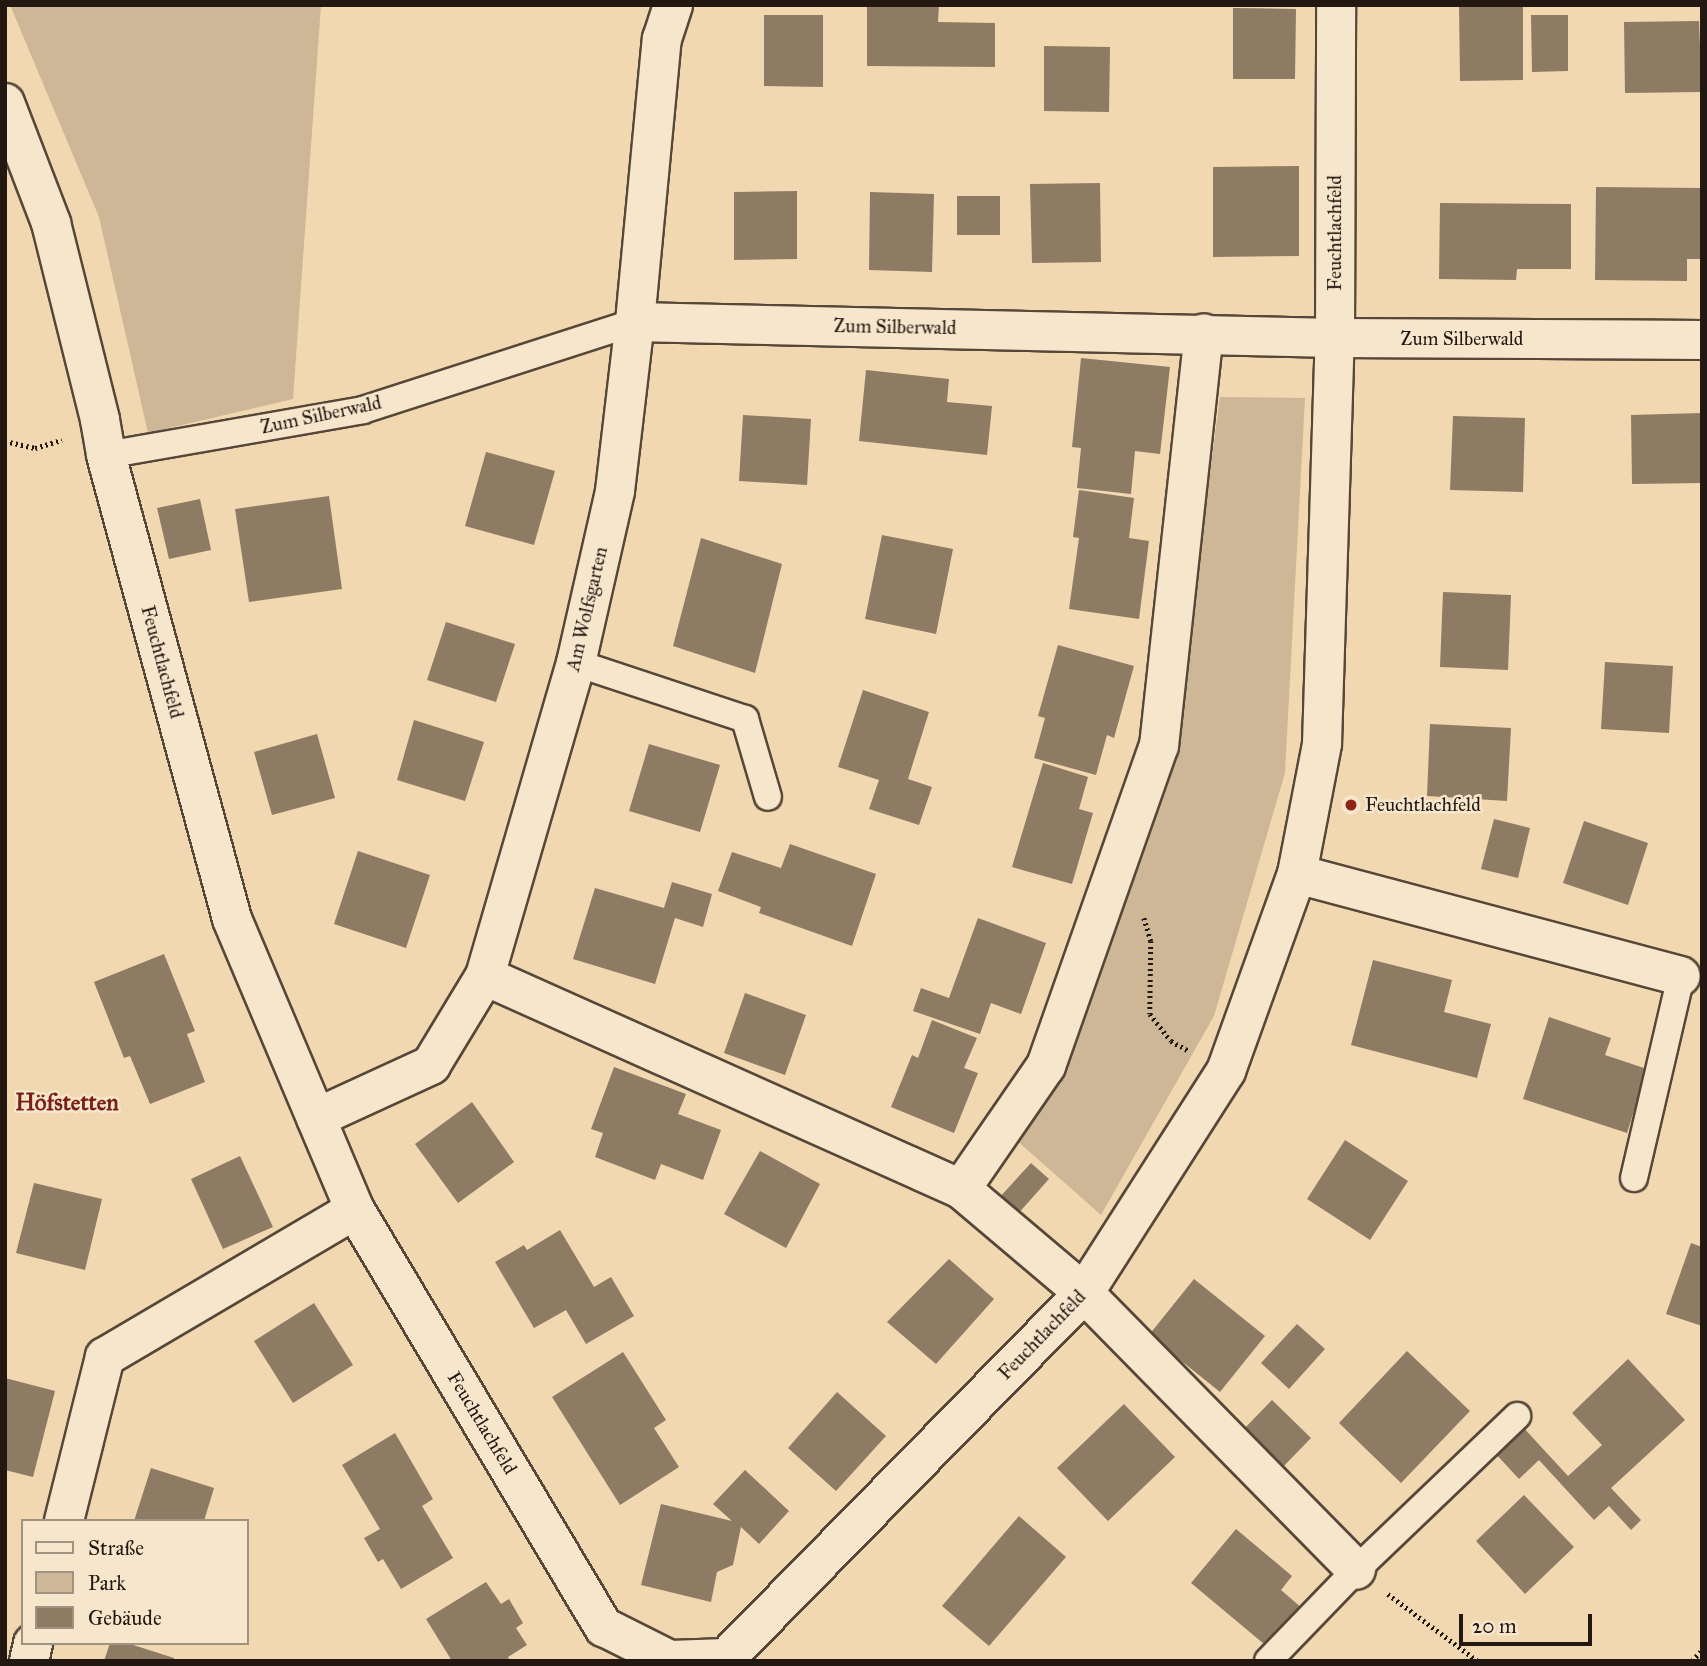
<!DOCTYPE html>
<meta charset="utf-8">
<style>
body{margin:0}
#map{position:relative;width:1707px;height:1666px;overflow:hidden;background:#f1d8b1;font-family:"IM FELL Great Primer",serif}
div>[style]{position:absolute}
[style*='--x']{left:calc(var(--x)*1px);top:calc(var(--y)*1px);width:calc(var(--w)*1px);rotate:calc(var(--a)*1deg)}
.green>*{inset:0;background:#ceb796}
.building>*{inset:0;background:#8e7b64}
.path>*{height:4.5px;margin-top:-2.25px;transform-origin:0;background:repeating-linear-gradient(90deg,#221711 0 2px,transparent 0 5.5px)}
.roads{filter:drop-shadow(2px 0 #564739) drop-shadow(-2px 0 #564739) drop-shadow(0 2px #564739) drop-shadow(0 -2px #564739)}
.lane>*{height:26px;margin:-13px;padding:0 13px;transform-origin:13px;border-radius:13px;background:#f6e6cc}
.street>*{height:38px;margin:-19px;padding:0 19px;transform-origin:19px;border-radius:19px;background:#f6e6cc}
.dots>*{width:19px;height:19px;translate:-50% -50%;box-sizing:border-box;border:4px solid #f6e6cc;border-radius:50%}
span{translate:-50% -50%;white-space:nowrap;text-align:center;line-height:1.15;-webkit-text-stroke:5px #f6e6cc;paint-order:stroke}
.street-label{font-size:19px;color:#221711}
.poi-label{font-size:19px;color:#221711}
.left{translate:0 -50%;text-align:left}
.quarter-label{font-size:23px;color:#7a1f14;font-weight:700}
.frame{position:absolute;inset:0;border:7px solid #221711;pointer-events:none}
.legend{position:absolute;left:21px;top:1519px;width:228px;height:126px;box-sizing:border-box;background:#f6e6cc;border:2px solid #a19381;margin:0;padding:9px 12px;list-style:none;font-size:21px;color:#221711}
.legend li{display:flex;align-items:center;gap:14px;height:35px}
.legend b{width:35px;border:2px solid #a19381}
.scale{position:absolute;left:1459px;top:1614px;width:133px;height:32px;box-sizing:border-box;border:4px solid #221711;border-top:0;padding-left:9px;font-size:21px;line-height:24px;white-space:nowrap;color:#221711;-webkit-text-stroke:5px #f6e6cc;paint-order:stroke}
</style>
<div id="map">
<div class="green">
<i style="clip-path:polygon(10px 5px,321px 5px,293px 399px,148px 433px,99px 217px)"></i>
<i style="clip-path:polygon(1220px 397px,1305px 398px,1285px 773px,1214px 1016px,1101px 1215px,1014px 1138px,1173px 752px)"></i>
</div>
<div class="building">
<i style="clip-path:polygon(867px 5px,939px 5px,938px 22px,995px 23px,995px 67px,867px 66px)"></i>
<i style="clip-path:polygon(1459px 5px,1523px 5px,1523px 80px,1460px 81px)"></i>
<i style="clip-path:polygon(1233px 8px,1296px 9px,1295px 79px,1233px 79px)"></i>
<i style="clip-path:polygon(764px 15px,823px 15px,823px 87px,764px 86px)"></i>
<i style="clip-path:polygon(1531px 15px,1568px 15px,1568px 71px,1532px 72px)"></i>
<i style="clip-path:polygon(1699px 21px,1702px 92px,1625px 93px,1624px 22px)"></i>
<i style="clip-path:polygon(1044px 46px,1110px 47px,1109px 112px,1044px 111px)"></i>
<i style="clip-path:polygon(1299px 166px,1299px 256px,1213px 257px,1213px 167px)"></i>
<i style="clip-path:polygon(1100px 183px,1101px 262px,1032px 263px,1030px 184px)"></i>
<i style="clip-path:polygon(1596px 187px,1702px 188px,1702px 259px,1687px 259px,1687px 281px,1595px 280px)"></i>
<i style="clip-path:polygon(797px 191px,797px 259px,734px 260px,734px 192px)"></i>
<i style="clip-path:polygon(870px 192px,934px 194px,932px 272px,869px 270px)"></i>
<i style="clip-path:polygon(957px 196px,1000px 196px,1000px 235px,957px 235px)"></i>
<i style="clip-path:polygon(1440px 203px,1571px 204px,1571px 269px,1517px 269px,1516px 280px,1439px 279px)"></i>
<i style="clip-path:polygon(1081px 358px,1170px 367px,1160px 454px,1135px 451px,1131px 494px,1077px 488px,1081px 448px,1072px 447px)"></i>
<i style="clip-path:polygon(866px 370px,949px 379px,947px 402px,992px 406px,987px 455px,859px 441px)"></i>
<i style="clip-path:polygon(1702px 413px,1702px 483px,1632px 484px,1631px 415px)"></i>
<i style="clip-path:polygon(743px 415px,811px 419px,807px 485px,739px 481px)"></i>
<i style="clip-path:polygon(1453px 416px,1525px 418px,1523px 492px,1450px 490px)"></i>
<i style="clip-path:polygon(486px 452px,555px 471px,534px 545px,465px 526px)"></i>
<i style="clip-path:polygon(1079px 490px,1134px 498px,1129px 538px,1149px 541px,1139px 619px,1069px 609px,1079px 538px,1073px 537px)"></i>
<i style="clip-path:polygon(329px 496px,342px 589px,249px 602px,235px 509px)"></i>
<i style="clip-path:polygon(200px 499px,211px 550px,169px 559px,157px 508px)"></i>
<i style="clip-path:polygon(882px 535px,953px 549px,936px 634px,865px 619px)"></i>
<i style="clip-path:polygon(701px 538px,782px 564px,755px 673px,673px 646px)"></i>
<i style="clip-path:polygon(1443px 592px,1511px 595px,1508px 670px,1440px 667px)"></i>
<i style="clip-path:polygon(446px 622px,515px 644px,496px 702px,427px 680px)"></i>
<i style="clip-path:polygon(1058px 645px,1134px 666px,1114px 738px,1107px 735px,1096px 775px,1034px 758px,1045px 718px,1038px 716px)"></i>
<i style="clip-path:polygon(1605px 662px,1673px 666px,1669px 733px,1601px 729px)"></i>
<i style="clip-path:polygon(863px 690px,929px 712px,908px 779px,932px 787px,919px 825px,869px 809px,879px 780px,838px 767px)"></i>
<i style="clip-path:polygon(414px 720px,484px 742px,465px 801px,397px 780px)"></i>
<i style="clip-path:polygon(1430px 724px,1511px 728px,1507px 801px,1427px 796px)"></i>
<i style="clip-path:polygon(317px 734px,335px 798px,272px 815px,254px 752px)"></i>
<i style="clip-path:polygon(649px 744px,720px 765px,700px 832px,629px 811px)"></i>
<i style="clip-path:polygon(1043px 763px,1088px 777px,1079px 809px,1093px 813px,1072px 884px,1012px 867px)"></i>
<i style="clip-path:polygon(1494px 819px,1530px 828px,1518px 878px,1481px 869px)"></i>
<i style="clip-path:polygon(1584px 821px,1648px 843px,1628px 905px,1563px 883px)"></i>
<i style="clip-path:polygon(790px 844px,876px 874px,852px 946px,759px 913px,761px 907px,718px 891px,732px 852px,781px 868px)"></i>
<i style="clip-path:polygon(358px 851px,430px 875px,406px 948px,334px 924px)"></i>
<i style="clip-path:polygon(672px 882px,712px 894px,703px 927px,675px 918px,655px 984px,573px 959px,595px 888px,664px 908px)"></i>
<i style="clip-path:polygon(978px 918px,1046px 943px,1021px 1014px,991px 1003px,980px 1034px,913px 1011px,921px 988px,949px 998px)"></i>
<i style="clip-path:polygon(164px 954px,195px 1031px,187px 1034px,205px 1082px,150px 1104px,130px 1056px,124px 1058px,94px 982px)"></i>
<i style="clip-path:polygon(1373px 960px,1452px 980px,1444px 1012px,1491px 1024px,1477px 1078px,1351px 1045px)"></i>
<i style="clip-path:polygon(745px 993px,806px 1015px,785px 1075px,724px 1053px)"></i>
<i style="clip-path:polygon(1549px 1017px,1611px 1038px,1605px 1055px,1647px 1069px,1627px 1133px,1523px 1099px)"></i>
<i style="clip-path:polygon(932px 1020px,977px 1038px,964px 1068px,978px 1073px,954px 1133px,891px 1107px,912px 1055px,918px 1058px)"></i>
<i style="clip-path:polygon(614px 1067px,686px 1094px,678px 1114px,721px 1130px,703px 1180px,661px 1164px,655px 1180px,595px 1157px,603px 1133px,591px 1129px)"></i>
<i style="clip-path:polygon(472px 1102px,514px 1162px,458px 1203px,415px 1144px)"></i>
<i style="clip-path:polygon(1345px 1140px,1408px 1181px,1370px 1240px,1307px 1199px)"></i>
<i style="clip-path:polygon(760px 1151px,820px 1184px,786px 1248px,724px 1214px)"></i>
<i style="clip-path:polygon(240px 1156px,273px 1227px,223px 1249px,191px 1179px)"></i>
<i style="clip-path:polygon(1031px 1163px,1049px 1179px,1016px 1216px,998px 1199px)"></i>
<i style="clip-path:polygon(34px 1183px,102px 1199px,85px 1270px,16px 1253px)"></i>
<i style="clip-path:polygon(560px 1230px,594px 1287px,611px 1277px,634px 1316px,586px 1344px,566px 1310px,534px 1328px,495px 1262px,524px 1245px,527px 1250px)"></i>
<i style="clip-path:polygon(1691px 1243px,1702px 1247px,1702px 1326px,1666px 1314px)"></i>
<i style="clip-path:polygon(949px 1259px,994px 1299px,936px 1364px,887px 1322px)"></i>
<i style="clip-path:polygon(1194px 1279px,1265px 1336px,1220px 1392px,1149px 1335px)"></i>
<i style="clip-path:polygon(314px 1303px,353px 1365px,293px 1403px,254px 1341px)"></i>
<i style="clip-path:polygon(1297px 1324px,1325px 1349px,1289px 1389px,1261px 1363px)"></i>
<i style="clip-path:polygon(1407px 1351px,1470px 1411px,1401px 1483px,1339px 1423px)"></i>
<i style="clip-path:polygon(623px 1352px,666px 1420px,654px 1428px,679px 1467px,620px 1505px,552px 1397px)"></i>
<i style="clip-path:polygon(1628px 1359px,1685px 1420px,1611px 1488px,1641px 1520px,1631px 1530px,1609px 1506px,1594px 1520px,1539px 1460px,1519px 1479px,1494px 1452px,1522px 1426px,1568px 1476px,1602px 1445px,1572px 1413px)"></i>
<i style="clip-path:polygon(5px 1378px,55px 1391px,33px 1477px,5px 1470px)"></i>
<i style="clip-path:polygon(837px 1392px,886px 1436px,836px 1491px,788px 1448px)"></i>
<i style="clip-path:polygon(1272px 1400px,1311px 1438px,1280px 1470px,1241px 1432px)"></i>
<i style="clip-path:polygon(1124px 1404px,1175px 1457px,1108px 1521px,1057px 1468px)"></i>
<i style="clip-path:polygon(395px 1433px,433px 1499px,422px 1506px,453px 1558px,401px 1589px,383px 1559px,378px 1562px,364px 1538px,380px 1529px,342px 1465px)"></i>
<i style="clip-path:polygon(151px 1468px,214px 1488px,204px 1521px,134px 1521px)"></i>
<i style="clip-path:polygon(745px 1470px,789px 1511px,759px 1544px,741px 1527px,733px 1565px,717px 1572px,711px 1602px,641px 1585px,661px 1504px,732px 1521px,713px 1504px)"></i>
<i style="clip-path:polygon(1524px 1495px,1574px 1547px,1525px 1594px,1476px 1541px)"></i>
<i style="clip-path:polygon(1019px 1516px,1066px 1557px,989px 1646px,942px 1606px)"></i>
<i style="clip-path:polygon(1236px 1529px,1292px 1576px,1281px 1590px,1303px 1609px,1270px 1649px,1191px 1583px)"></i>
<i style="clip-path:polygon(486px 1582px,501px 1604px,509px 1599px,523px 1623px,516px 1628px,527px 1645px,508px 1657px,510px 1661px,452px 1661px,426px 1619px)"></i>
<i style="clip-path:polygon(110px 1643px,127px 1643px,174px 1658px,173px 1661px,104px 1661px)"></i>
</div>
<div class="path">
<i style="--x:5;--y:441;--w:31;--a:13"></i>
<i style="--x:35;--y:448;--w:28;--a:-17"></i>
<i style="--x:1144;--y:918;--w:24;--a:73"></i>
<i style="--x:1151;--y:941;--w:73;--a:90.8"></i>
<i style="--x:1150;--y:1014;--w:34;--a:52"></i>
<i style="--x:1171;--y:1041;--w:21;--a:29"></i>
<i style="--x:1388;--y:1594;--w:112;--a:36.7"></i>
<i style="--x:1692;--y:1661;--w:15;--a:-48"></i>
</div>
<div class="roads">
<div class="lane">
<i style="--x:106;--y:455;--w:261;--a:-9.9"></i>
<i style="--x:363;--y:410;--w:286;--a:-17.9"></i>
<i style="--x:576;--y:663;--w:178;--a:18.3"></i>
<i style="--x:745;--y:719;--w:81;--a:73.6"></i>
<i style="--x:1634;--y:1178;--w:207;--a:-76.9"></i>
<i style="--x:1268;--y:1661;--w:127;--a:-46"></i>
<i style="--x:1356;--y:1570;--w:223;--a:-43.7"></i>
</div>
<div class="street">
<i style="--x:5;--y:103;--w:129;--a:69"></i>
<i style="--x:51;--y:223;--w:203;--a:76"></i>
<i style="--x:100;--y:420;--w:36;--a:80"></i>
<i style="--x:106;--y:455;--w:481;--a:74.8"></i>
<i style="--x:232;--y:919;--w:316;--a:67.1"></i>
<i style="--x:355;--y:1210;--w:486;--a:59.2"></i>
<i style="--x:604;--y:1627;--w:74;--a:26.6"></i>
<i style="--x:670;--y:1660;--w:56;--a:-2"></i>
<i style="--x:726;--y:1658;--w:511;--a:-45.55"></i>
<i style="--x:1084;--y:1293;--w:264;--a:-57.4"></i>
<i style="--x:1226;--y:1071;--w:209;--a:-70.2"></i>
<i style="--x:1297;--y:874;--w:132;--a:-79.1"></i>
<i style="--x:1322;--y:744;--w:406;--a:-88.2"></i>
<i style="--x:1335;--y:338;--w:333;--a:-89.8"></i>
<i style="--x:635;--y:322;--w:700;--a:1.31"></i>
<i style="--x:1335;--y:338;--w:367;--a:0.3"></i>
<i style="--x:1297;--y:874;--w:397;--a:14.9"></i>
<i style="--x:485;--y:976;--w:521;--a:24.11"></i>
<i style="--x:961;--y:1189;--w:161;--a:40.2"></i>
<i style="--x:1084;--y:1293;--w:388;--a:45.5"></i>
<i style="--x:316;--y:1118;--w:127;--a:-24.7"></i>
<i style="--x:431;--y:1065;--w:104;--a:-58.8"></i>
<i style="--x:485;--y:976;--w:326;--a:-73.8"></i>
<i style="--x:576;--y:663;--w:176;--a:-77.2"></i>
<i style="--x:615;--y:491;--w:170;--a:-83.3"></i>
<i style="--x:635;--y:322;--w:284;--a:-84.6"></i>
<i style="--x:662;--y:39;--w:36;--a:-72"></i>
<i style="--x:961;--y:1189;--w:150;--a:-55.4"></i>
<i style="--x:1046;--y:1066;--w:339;--a:-70.6"></i>
<i style="--x:1159;--y:746;--w:415;--a:-83.8"></i>
<i style="--x:64;--y:1521;--w:169;--a:-76"></i>
<i style="--x:105;--y:1357;--w:290;--a:-30.5"></i>
<i style="--x:29;--y:1661;--w:18;--a:-77"></i>
</div>
</div>
<div class="dots">
<i style="left:1351px;top:805px;background:#8f2418"></i>
</div>
<div class="street-label">
<span style="left:1335px;top:233px;rotate:-90deg">Feuchtlachfeld</span>
<span style="left:895px;top:327px;rotate:1deg">Zum Silberwald</span>
<span style="left:1462px;top:339px">Zum Silberwald</span>
<span style="left:321px;top:415px;rotate:-12deg">Zum Silberwald</span>
<span style="left:587px;top:609px;rotate:-77deg">Am Wolfsgarten</span>
<span style="left:162px;top:662px;rotate:75deg">Feuchtlachfeld</span>
<span style="left:1042px;top:1335px;rotate:-46deg">Feuchtlachfeld</span>
<span style="left:482px;top:1423px;rotate:59deg">Feuchtlachfeld</span>
</div>
<div class="poi-label">
<span class="left" style="left:1365px;top:805px">Feuchtlachfeld</span>
</div>
<div class="quarter-label">
<span style="left:67px;top:1102px">Höfstetten</span>
</div>
<div class="frame"></div>
<ul class="legend">
<li><b style="height:9px;background:#f6e6cc"></b>Straße</li>
<li><b style="height:19px;background:#ceb796"></b>Park</li>
<li><b style="height:19px;background:#8e7b64"></b>Gebäude</li>
</ul>
<div class="scale">20 m</div>
</div>
